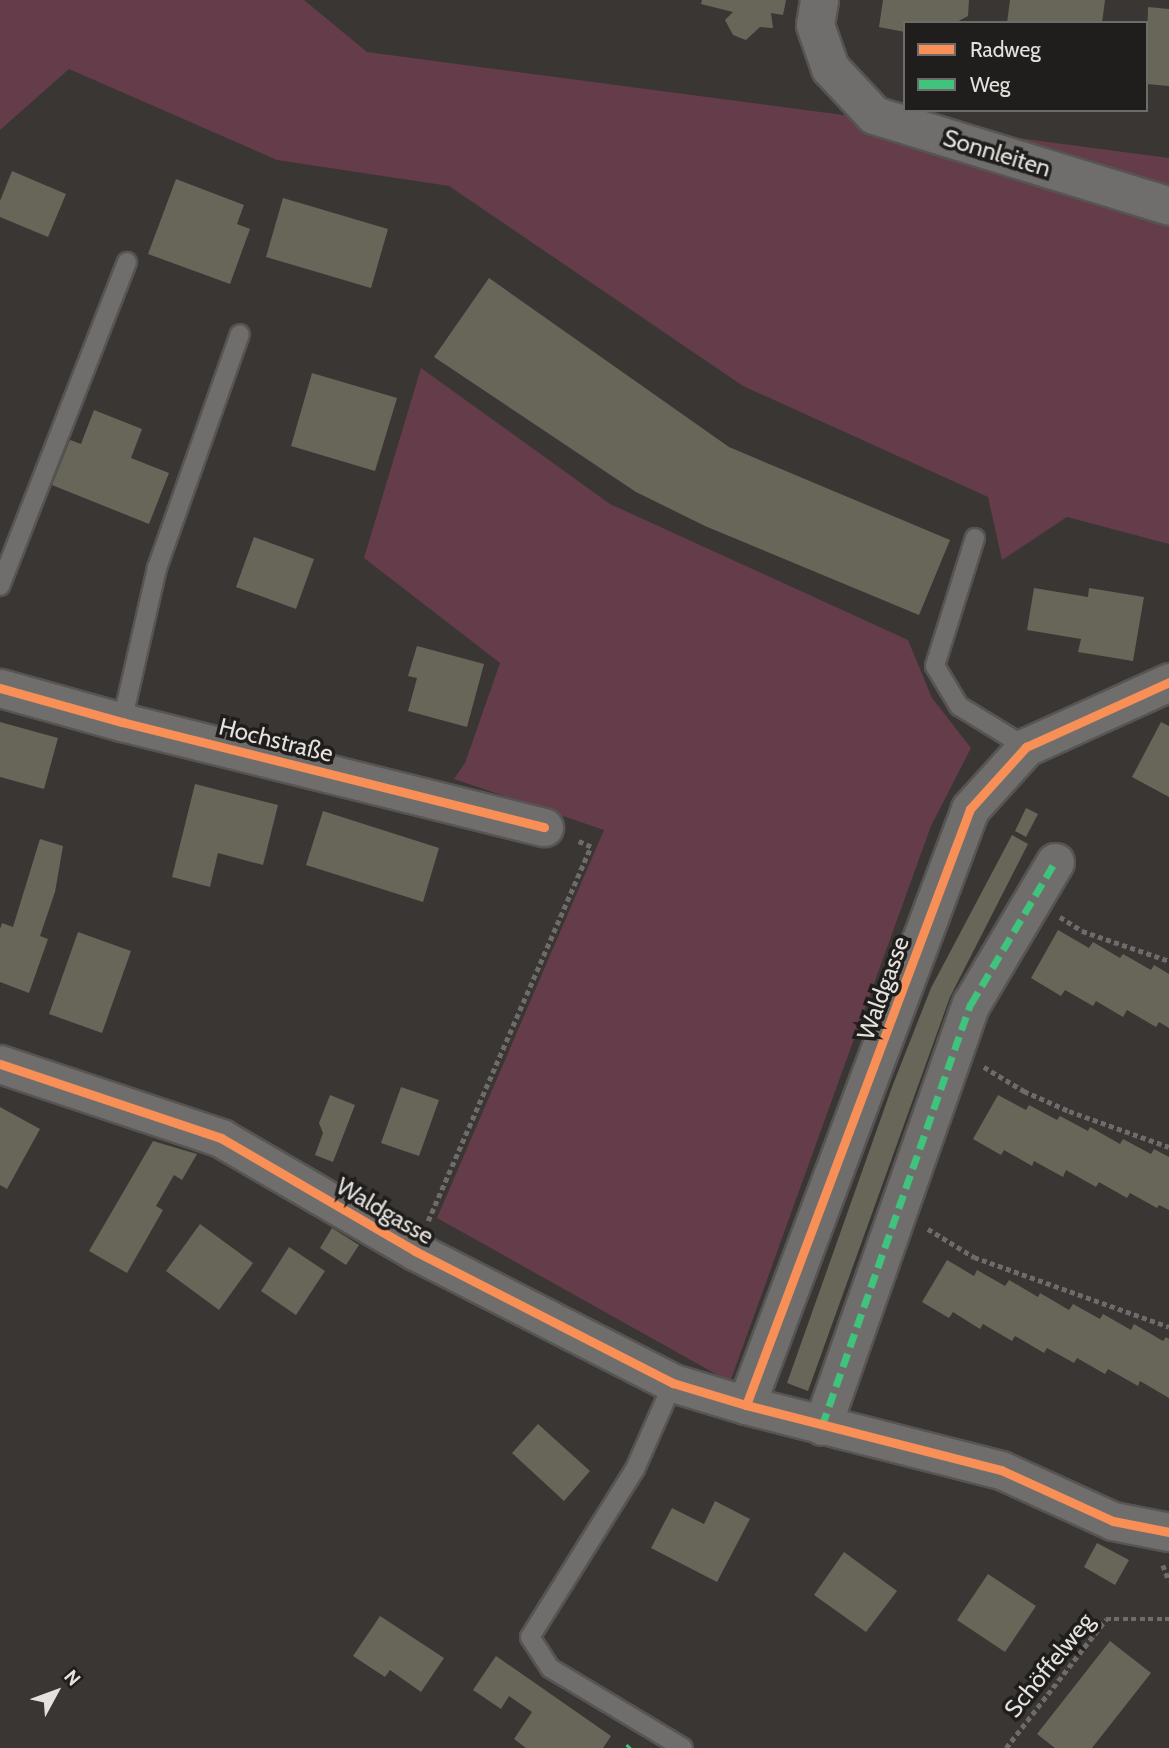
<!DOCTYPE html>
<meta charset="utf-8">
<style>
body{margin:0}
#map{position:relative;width:1169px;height:1748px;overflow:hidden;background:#393634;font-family:Cabin,sans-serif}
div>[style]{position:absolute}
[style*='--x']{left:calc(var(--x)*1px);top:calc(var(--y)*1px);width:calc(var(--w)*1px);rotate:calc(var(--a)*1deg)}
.green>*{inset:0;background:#643c4a}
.building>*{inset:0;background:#686659}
.path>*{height:4.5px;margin-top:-2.25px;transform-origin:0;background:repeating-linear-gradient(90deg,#6e6c6a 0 5px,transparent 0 8.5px)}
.roads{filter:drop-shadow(2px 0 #575553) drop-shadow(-2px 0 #575553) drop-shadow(0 2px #575553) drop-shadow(0 -2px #575553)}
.lane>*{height:18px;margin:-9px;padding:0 9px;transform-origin:9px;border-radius:9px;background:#706e6c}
.street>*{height:37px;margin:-18.5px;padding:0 18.5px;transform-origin:18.5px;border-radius:18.5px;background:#706e6c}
.quiet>*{height:7px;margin-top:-3.5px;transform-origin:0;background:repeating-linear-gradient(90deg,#40c37c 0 14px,transparent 0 21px)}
.cycleway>*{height:9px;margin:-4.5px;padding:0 4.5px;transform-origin:4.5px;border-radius:4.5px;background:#f78f57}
span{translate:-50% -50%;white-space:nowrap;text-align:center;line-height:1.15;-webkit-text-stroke:7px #201e1c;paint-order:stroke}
.street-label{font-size:24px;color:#e4e1de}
.legend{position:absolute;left:903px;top:21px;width:245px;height:91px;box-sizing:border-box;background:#201e1c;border:2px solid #6e6c6a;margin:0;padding:9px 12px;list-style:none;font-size:21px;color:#e4e1de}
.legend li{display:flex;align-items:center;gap:14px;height:35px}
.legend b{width:35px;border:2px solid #6e6c6a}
.north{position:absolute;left:21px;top:1657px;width:70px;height:70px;-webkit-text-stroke:5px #201e1c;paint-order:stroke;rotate:49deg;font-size:19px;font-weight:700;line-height:28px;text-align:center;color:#e4e1de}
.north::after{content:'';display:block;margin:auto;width:24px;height:32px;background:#e4e1de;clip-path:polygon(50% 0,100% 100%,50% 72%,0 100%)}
</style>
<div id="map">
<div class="green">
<i style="clip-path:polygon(0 0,304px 0,367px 52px,1169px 158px,1169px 544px,1067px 517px,1002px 560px,988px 497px,743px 386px,449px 186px,277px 160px,69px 69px,0 130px)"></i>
<i style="clip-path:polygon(421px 368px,610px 504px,908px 640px,932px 698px,971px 748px,931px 826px,730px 1382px,437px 1218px,604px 830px,454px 779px,465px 763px,500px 663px,364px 558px)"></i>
</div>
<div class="building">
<i style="clip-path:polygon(702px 0,786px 0,783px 15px,771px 13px,773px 28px,760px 27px,746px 40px,733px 35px,725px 20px,733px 12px,701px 4px)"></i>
<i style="clip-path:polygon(883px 0,969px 0,968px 16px,955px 23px,905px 23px,905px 32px,879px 27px)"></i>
<i style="clip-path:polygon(1010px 0,1105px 0,1102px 23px,1007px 23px)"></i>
<i style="clip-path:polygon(1148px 7px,1169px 9px,1169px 86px,1146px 84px)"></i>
<i style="clip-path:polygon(12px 171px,66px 194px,48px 237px,0 217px,0 201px)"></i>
<i style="clip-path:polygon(176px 179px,244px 205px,237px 224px,250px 229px,230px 284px,148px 254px)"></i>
<i style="clip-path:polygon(283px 198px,388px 229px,371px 288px,266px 257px)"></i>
<i style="clip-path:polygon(489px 278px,729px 447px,950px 540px,919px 615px,705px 526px,636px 492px,434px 357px)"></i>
<i style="clip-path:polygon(312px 373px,397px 398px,375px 471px,291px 446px)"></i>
<i style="clip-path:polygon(94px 410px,142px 429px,131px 458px,169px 473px,149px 524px,52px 485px,70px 440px,81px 444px)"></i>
<i style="clip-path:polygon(254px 537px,314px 559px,296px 609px,236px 587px)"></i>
<i style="clip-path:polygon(1034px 588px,1088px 597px,1089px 588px,1144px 597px,1133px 661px,1078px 652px,1081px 639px,1027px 630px)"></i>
<i style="clip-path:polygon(417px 646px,484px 664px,467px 727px,408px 711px,417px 678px,408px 676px)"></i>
<i style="clip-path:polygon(0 722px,58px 738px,44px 789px,0 777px)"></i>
<i style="clip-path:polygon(1161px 722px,1169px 726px,1169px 797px,1132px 777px)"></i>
<i style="clip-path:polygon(195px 784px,278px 805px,263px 865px,218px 853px,210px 887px,172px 877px)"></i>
<i style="clip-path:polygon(1026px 808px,1038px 814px,1026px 837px,1015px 831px)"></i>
<i style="clip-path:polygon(323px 811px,439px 848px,423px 902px,306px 865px)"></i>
<i style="clip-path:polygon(1012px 835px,1028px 844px,950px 997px,808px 1391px,787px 1383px,892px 1087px,931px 988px)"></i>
<i style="clip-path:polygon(40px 839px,63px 846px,55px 892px,40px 936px,48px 939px,29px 993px,0 982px,0 929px,2px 923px,13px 927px)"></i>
<i style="clip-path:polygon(1058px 930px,1089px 948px,1093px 942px,1120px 958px,1123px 954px,1151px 970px,1154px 965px,1169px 974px,1169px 1028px,1159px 1022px,1156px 1027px,1127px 1010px,1123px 1017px,1096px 1001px,1093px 1006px,1065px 990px,1061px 996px,1031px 978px)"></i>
<i style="clip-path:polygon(78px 932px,131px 951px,102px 1033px,49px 1014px)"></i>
<i style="clip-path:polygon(401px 1087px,439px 1100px,419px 1156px,381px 1143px)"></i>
<i style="clip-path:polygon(330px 1095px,355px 1105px,333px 1162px,315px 1155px,323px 1133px,319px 1123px)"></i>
<i style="clip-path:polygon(998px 1095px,1026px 1110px,1029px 1105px,1057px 1120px,1060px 1116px,1088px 1131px,1090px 1127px,1120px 1144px,1123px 1139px,1151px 1154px,1154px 1149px,1169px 1157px,1169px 1210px,1159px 1205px,1157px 1208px,1130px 1193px,1127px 1198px,1099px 1182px,1096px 1187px,1066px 1170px,1063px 1177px,1034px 1161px,1032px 1166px,1004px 1150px,1001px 1155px,973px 1139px)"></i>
<i style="clip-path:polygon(0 1107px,40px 1129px,7px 1189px,0 1185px)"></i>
<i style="clip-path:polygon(153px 1141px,197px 1154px,182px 1180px,174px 1175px,156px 1206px,163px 1210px,127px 1273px,89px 1251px)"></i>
<i style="clip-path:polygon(200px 1224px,253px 1263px,219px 1310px,166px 1271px)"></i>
<i style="clip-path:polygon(332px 1228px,359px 1245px,346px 1265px,320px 1248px)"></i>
<i style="clip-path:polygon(289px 1247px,325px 1271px,296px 1315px,261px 1291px)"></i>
<i style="clip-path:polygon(947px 1260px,974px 1276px,977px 1270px,1005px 1286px,1009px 1280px,1038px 1297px,1040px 1293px,1069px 1310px,1073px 1304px,1100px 1319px,1103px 1314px,1131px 1330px,1134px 1324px,1163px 1341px,1166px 1337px,1169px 1339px,1169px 1398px,1140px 1381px,1138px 1386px,1108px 1369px,1105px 1374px,1077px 1358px,1074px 1363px,1047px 1348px,1044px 1353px,1015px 1336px,1012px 1341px,983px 1324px,980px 1329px,953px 1312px,949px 1318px,922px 1302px)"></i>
<i style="clip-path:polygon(538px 1424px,590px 1471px,564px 1501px,512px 1453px)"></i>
<i style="clip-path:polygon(715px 1501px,750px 1519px,717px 1582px,651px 1548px,672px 1508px,704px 1524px)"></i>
<i style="clip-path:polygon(1097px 1543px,1129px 1560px,1115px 1585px,1084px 1567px)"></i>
<i style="clip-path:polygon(844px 1552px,897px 1591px,866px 1632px,814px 1595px)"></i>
<i style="clip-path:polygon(988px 1574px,1036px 1606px,1005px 1652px,957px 1620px)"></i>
<i style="clip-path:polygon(380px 1616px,444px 1658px,421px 1692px,390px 1670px,385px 1677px,353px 1656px)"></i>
<i style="clip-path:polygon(1110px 1641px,1151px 1673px,1092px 1748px,1055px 1748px,1037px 1734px)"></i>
<i style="clip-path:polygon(496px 1656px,611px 1736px,603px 1748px,526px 1748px,514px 1739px,532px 1712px,509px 1696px,501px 1709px,473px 1690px)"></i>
</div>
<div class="path">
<i style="--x:1060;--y:917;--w:26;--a:32"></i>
<i style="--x:1082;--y:931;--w:92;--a:19"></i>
<i style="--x:984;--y:1067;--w:47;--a:31"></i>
<i style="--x:1024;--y:1091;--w:49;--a:24"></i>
<i style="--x:1069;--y:1111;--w:106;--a:19.8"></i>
<i style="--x:428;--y:1221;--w:408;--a:-66.5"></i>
<i style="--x:591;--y:847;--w:17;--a:-156"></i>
<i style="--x:928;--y:1229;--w:54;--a:31.3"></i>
<i style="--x:974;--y:1257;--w:207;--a:19.7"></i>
<i style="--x:1163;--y:1565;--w:17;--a:69"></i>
<i style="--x:1006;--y:1748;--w:163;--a:-52.2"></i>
<i style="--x:1106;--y:1619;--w:63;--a:0"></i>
</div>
<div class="roads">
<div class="lane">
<i style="--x:975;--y:538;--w:134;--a:107.4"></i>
<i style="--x:935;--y:666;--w:47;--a:59"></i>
<i style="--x:959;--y:706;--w:79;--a:31.5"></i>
<i style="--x:0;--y:586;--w:348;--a:-68.6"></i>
<i style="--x:122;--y:722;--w:158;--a:-77.2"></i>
<i style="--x:157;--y:568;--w:248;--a:-70.5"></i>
<i style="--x:673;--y:1383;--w:94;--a:113.8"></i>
<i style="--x:635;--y:1469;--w:198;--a:122"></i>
<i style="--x:530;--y:1637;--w:37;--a:57"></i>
<i style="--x:550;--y:1668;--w:155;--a:31"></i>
</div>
<div class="street">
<i style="--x:819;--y:0;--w:25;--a:99"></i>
<i style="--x:815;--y:25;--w:46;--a:70.8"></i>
<i style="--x:830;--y:68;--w:64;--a:46.9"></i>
<i style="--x:874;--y:115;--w:309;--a:17.1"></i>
<i style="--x:0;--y:688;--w:127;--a:15.6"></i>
<i style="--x:122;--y:722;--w:435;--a:14"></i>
<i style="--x:0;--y:1064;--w:233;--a:18.5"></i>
<i style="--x:221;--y:1138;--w:225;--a:30.2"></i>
<i style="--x:415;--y:1251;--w:290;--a:27.1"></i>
<i style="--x:673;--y:1383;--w:76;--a:16.8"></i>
<i style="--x:746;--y:1405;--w:263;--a:14.3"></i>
<i style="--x:1001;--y:1470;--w:123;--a:24.5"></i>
<i style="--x:1113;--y:1521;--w:57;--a:11.1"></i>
<i style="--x:746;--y:1405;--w:637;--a:-69.4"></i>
<i style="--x:970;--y:809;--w:84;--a:-47.9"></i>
<i style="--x:1026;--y:747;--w:157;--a:-24.4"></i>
<i style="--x:822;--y:1426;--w:448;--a:-70.6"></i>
<i style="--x:971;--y:1004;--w:165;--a:-59.4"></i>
</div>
</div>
<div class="quiet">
<i style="--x:822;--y:1426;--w:448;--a:-70.6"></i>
<i style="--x:971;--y:1004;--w:165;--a:-59.4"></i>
<i style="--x:628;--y:1748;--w:3;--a:-45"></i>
</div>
<div class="cycleway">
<i style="--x:0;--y:688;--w:127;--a:15.6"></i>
<i style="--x:122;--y:722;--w:435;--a:14"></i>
<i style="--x:0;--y:1064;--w:233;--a:18.5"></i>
<i style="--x:221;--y:1138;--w:225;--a:30.2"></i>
<i style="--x:415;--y:1251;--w:290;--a:27.1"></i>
<i style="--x:673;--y:1383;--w:76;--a:16.8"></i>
<i style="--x:746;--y:1405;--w:263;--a:14.3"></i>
<i style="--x:1001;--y:1470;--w:123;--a:24.5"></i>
<i style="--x:1113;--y:1521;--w:57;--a:11.1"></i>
<i style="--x:746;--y:1405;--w:637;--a:-69.4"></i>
<i style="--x:970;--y:809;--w:84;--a:-47.9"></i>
<i style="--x:1026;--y:747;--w:157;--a:-24.4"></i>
</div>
<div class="street-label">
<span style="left:997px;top:153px;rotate:17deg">Sonnleiten</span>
<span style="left:276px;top:740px;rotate:14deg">Hochstraße</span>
<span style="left:883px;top:988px;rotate:-70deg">Waldgasse</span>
<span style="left:385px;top:1211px;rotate:30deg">Waldgasse</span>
<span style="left:1049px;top:1665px;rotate:-51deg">Schöffelweg</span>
</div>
<ul class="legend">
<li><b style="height:9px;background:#f78f57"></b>Radweg</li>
<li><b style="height:9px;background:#40c37c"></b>Weg</li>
</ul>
<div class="north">N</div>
</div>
